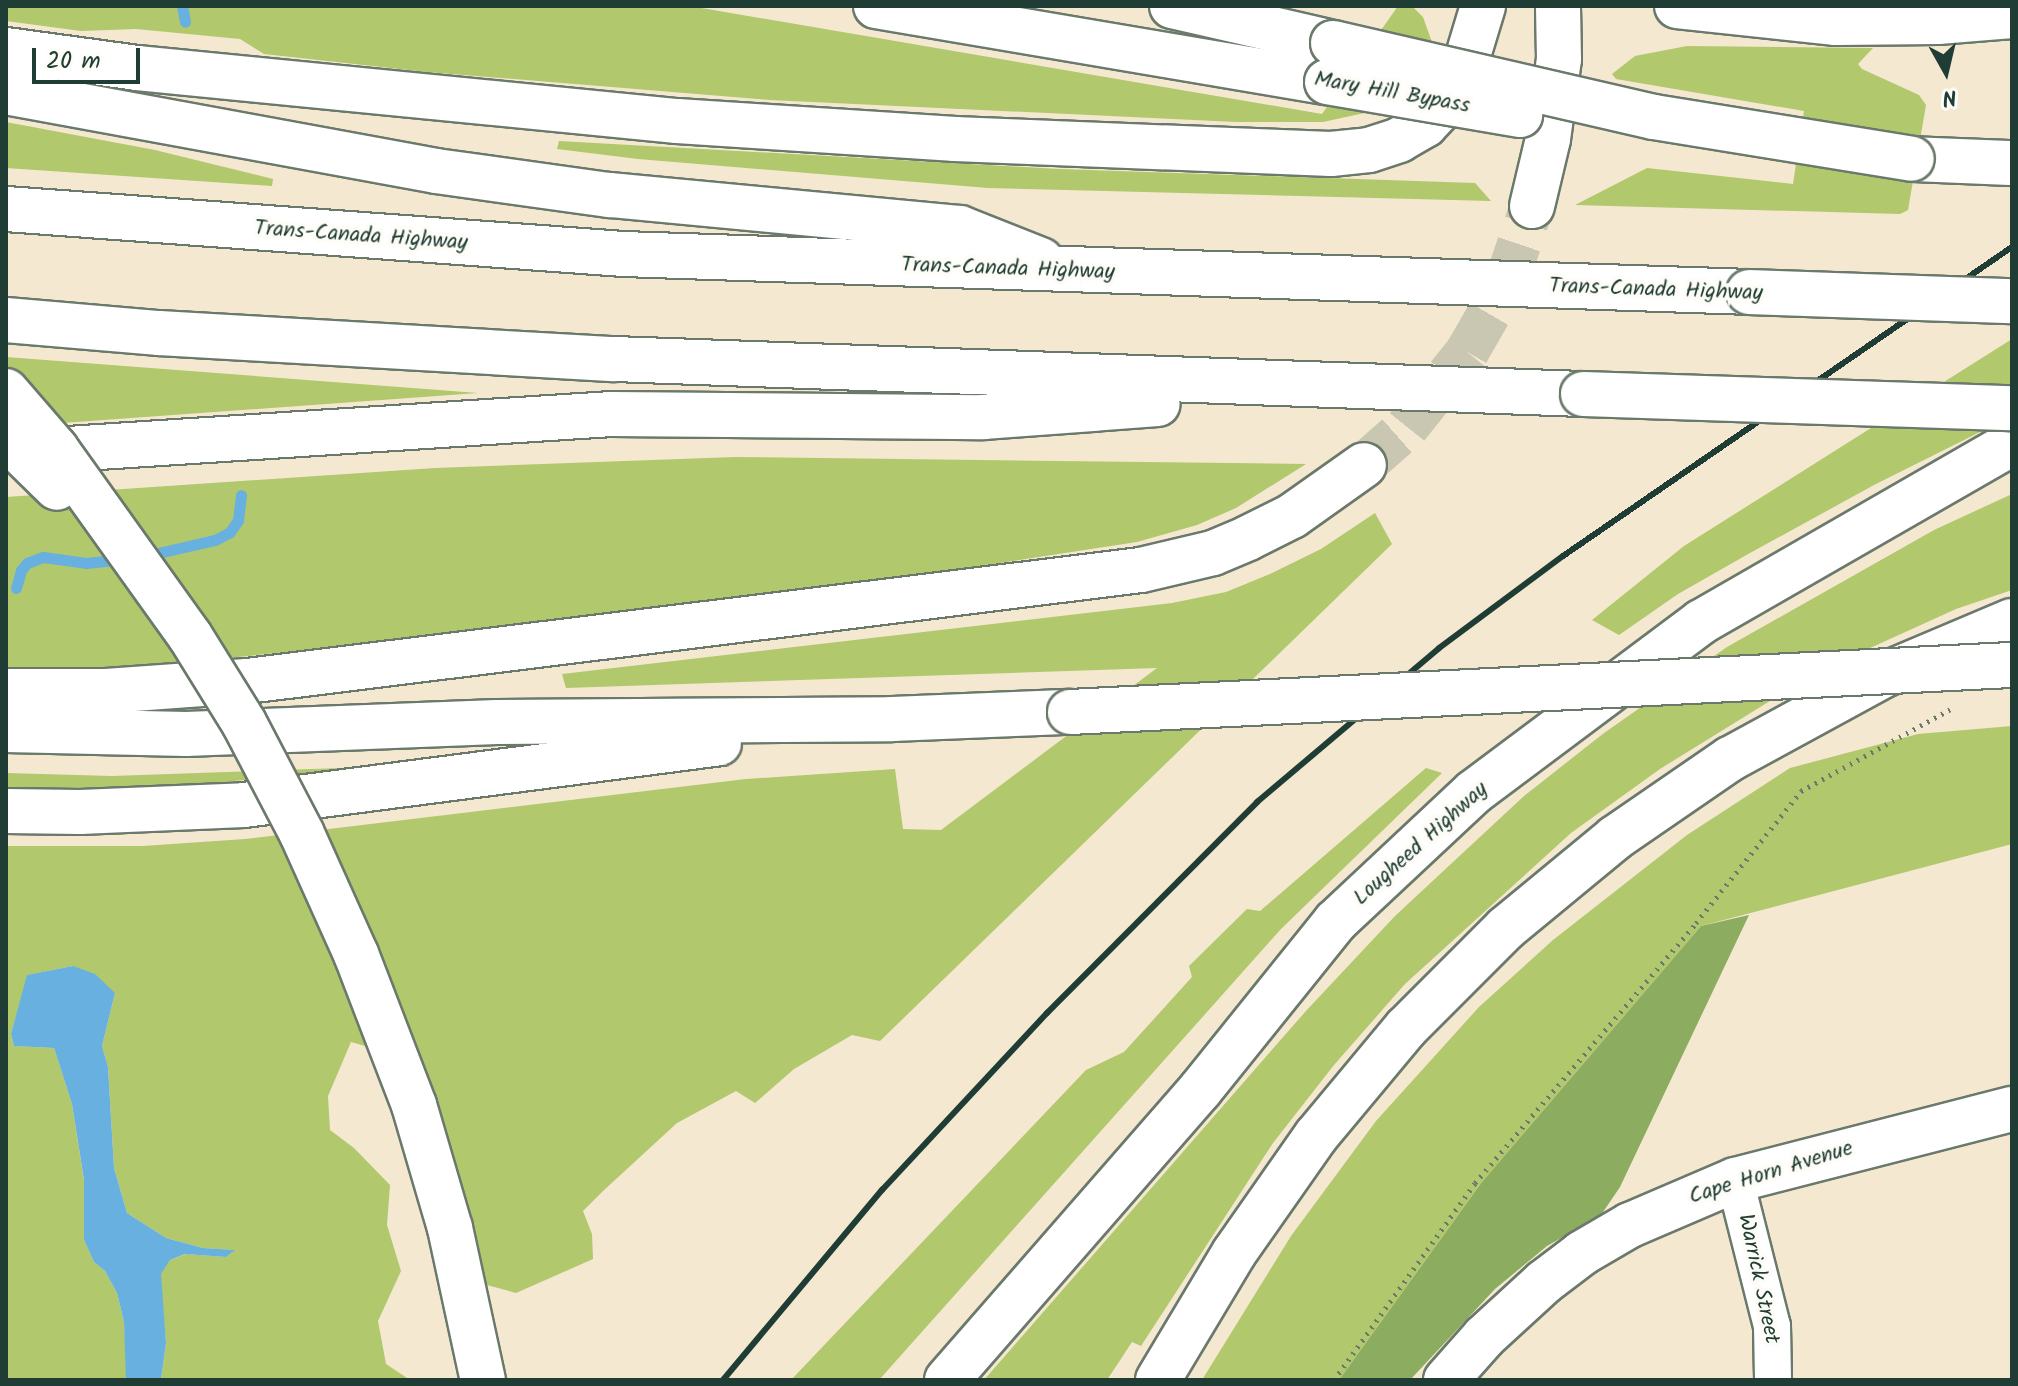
<!DOCTYPE html>
<style>
body{margin:0}
#map{position:relative;width:2018px;height:1386px;overflow:hidden;background:#f4e8d0;font-family:Kalam,sans-serif}
div>[style]{position:absolute}
[style*='--x']{left:calc(var(--x)*1px);top:calc(var(--y)*1px);width:calc(var(--w)*1px);rotate:calc(var(--a)*1deg)}
.green>*{inset:0;background:#b1c86c}
.forest>*{inset:0;background:#8cac60}
.water>*{inset:0;background:#67b0df}
.stream>*{height:11px;margin:-5.5px;padding:0 5.5px;transform-origin:5.5px;border-radius:5.5px;background:#67b0df}
.motorway-tunnel>*{height:44px;margin-top:-22px;transform-origin:0;background:repeating-linear-gradient(90deg,#c9c6b1 0 44px,transparent 0 66px)}
.path>*{height:5px;margin-top:-2.5px;transform-origin:0;background:repeating-linear-gradient(90deg,#6a796b 0 2px,transparent 0 8px)}
.roads{filter:drop-shadow(2px 0 #6a796b) drop-shadow(-2px 0 #6a796b) drop-shadow(0 2px #6a796b) drop-shadow(0 -2px #6a796b)}
.minor>*{height:36px;margin:-18px;padding:0 18px;transform-origin:18px;border-radius:18px;background:#fff}
.tertiary>*{height:44px;margin:-22px;padding:0 22px;transform-origin:22px;border-radius:22px;background:#fff}
.secondary>*{height:44px;margin:-22px;padding:0 22px;transform-origin:22px;border-radius:22px;background:#fff}
.primary>*{height:44px;margin:-22px;padding:0 22px;transform-origin:22px;border-radius:22px;background:#fff}
.motorway>*{height:44px;margin:-22px;padding:0 22px;transform-origin:22px;border-radius:22px;background:#fff}
.rail>*{height:6px;margin:-3px;padding:0 3px;transform-origin:3px;border-radius:3px;background:#1f3d34}
.bridges{filter:drop-shadow(2px 0 #6a796b) drop-shadow(-2px 0 #6a796b) drop-shadow(0 2px #6a796b) drop-shadow(0 -2px #6a796b)}
.motorway-bridge>*{height:44px;margin:-22px;padding:0 22px;transform-origin:22px;border-radius:22px;background:#fff}
span{translate:-50% -50%;white-space:nowrap;text-align:center;line-height:1.15;-webkit-text-stroke:8px #fdfcf7;paint-order:stroke}
.street-label{font-size:22px;color:#1f3d34}
.frame{position:absolute;inset:0;border:8px solid #1f3d34;pointer-events:none}
.north{position:absolute;left:1906px;top:32px;width:80px;height:80px;-webkit-text-stroke:6px #fdfcf7;paint-order:stroke;rotate:172deg;font-size:22px;font-weight:700;line-height:32px;text-align:center;color:#1f3d34}
.north::after{content:'';display:block;margin:auto;width:28px;height:36px;background:#1f3d34;clip-path:polygon(50% 0,100% 100%,50% 72%,0 100%)}
.scale{position:absolute;left:32px;top:48px;width:108px;height:36px;box-sizing:border-box;border:4px solid #1f3d34;border-top:0;padding-left:10px;font-size:24px;line-height:28px;white-space:nowrap;color:#1f3d34;-webkit-text-stroke:6px #fdfcf7;paint-order:stroke}
</style>
<div id="map">
<div class="green">
<i style="clip-path:polygon(6px 6px,690px 6px,1322px 114px,1398px 6px,1412px 6px,1423px 17px,1433px 45px,1388px 105px,1369px 112px,1323px 122px,1236px 122px,770px 100px,427px 72px,264px 54px,240px 39px,136px 29px,81px 31px,6px 21px)"></i>
<i style="clip-path:polygon(1687px 46px,1873px 48px,1858px 64px,1862px 69px,1919px 95px,1926px 105px,1908px 210px,1900px 214px,1575px 205px,1647px 168px,1793px 184px,1804px 111px,1616px 79px,1612px 74px,1635px 56px)"></i>
<i style="clip-path:polygon(6px 122px,155px 150px,273px 179px,272px 186px,6px 168px)"></i>
<i style="clip-path:polygon(559px 141px,1059px 169px,1475px 183px,1491px 201px,988px 188px,638px 159px,557px 149px)"></i>
<i style="clip-path:polygon(2012px 339px,2012px 416px,1874px 485px,1750px 553px,1678px 594px,1619px 635px,1592px 620px,1684px 546px)"></i>
<i style="clip-path:polygon(6px 357px,478px 393px,6px 427px)"></i>
<i style="clip-path:polygon(735px 457px,1306px 464px,1236px 508px,1197px 525px,1137px 542px,987px 565px,338px 647px,157px 665px,76px 670px,6px 667px,6px 497px,435px 468px)"></i>
<i style="clip-path:polygon(2012px 494px,2012px 590px,1956px 609px,1815px 673px,1660px 769px,1571px 833px,1405px 984px,1334px 1065px,1273px 1143px,1141px 1346px,1132px 1342px,1107px 1380px,984px 1380px,1305px 1012px,1395px 916px,1524px 796px,1604px 733px,1727px 647px,1934px 530px)"></i>
<i style="clip-path:polygon(1375px 513px,1392px 544px,880px 1041px,852px 1035px,794px 1069px,755px 1103px,736px 1091px,677px 1123px,603px 1191px,583px 1211px,592px 1234px,593px 1259px,516px 1293px,487px 1285px,422px 1062px,351px 1042px,328px 1096px,330px 1130px,354px 1148px,390px 1185px,387px 1225px,401px 1271px,378px 1321px,386px 1364px,410px 1380px,161px 1380px,166px 1343px,160px 1274px,170px 1260px,186px 1254px,226px 1257px,234px 1250px,203px 1248px,166px 1238px,127px 1213px,114px 1168px,108px 1067px,102px 1046px,115px 993px,73px 966px,28px 975px,11px 1034px,14px 1046px,54px 1048px,72px 1104px,84px 1181px,84px 1240px,94px 1262px,105px 1271px,117px 1293px,124px 1322px,127px 1373px,126px 1380px,6px 1380px,6px 846px,143px 846px,245px 839px,746px 779px,895px 769px,903px 829px,941px 830px,1157px 668px,566px 688px,562px 674px,1172px 603px,1226px 592px,1270px 574px,1321px 549px)"></i>
<i style="clip-path:polygon(2012px 726px,2012px 844px,1701px 926px,1482px 1182px,1339px 1380px,1202px 1380px,1291px 1236px,1376px 1121px,1479px 1007px,1553px 940px,1687px 835px,1790px 768px,1918px 734px)"></i>
<i style="clip-path:polygon(399px 766px,133px 790px,6px 790px,6px 773px,112px 776px)"></i>
<i style="clip-path:polygon(1426px 768px,1442px 773px,1281px 929px,879px 1380px,791px 1380px,1086px 1070px,1124px 1052px,1192px 977px,1189px 966px,1247px 909px,1260px 911px)"></i>
</div>
<div class="forest">
<i style="clip-path:polygon(1749px 915px,1620px 1187px,1601px 1215px,1547px 1246px,1495px 1289px,1410px 1380px,1339px 1380px,1482px 1182px,1701px 926px)"></i>
</div>
<div class="water">
<i style="clip-path:polygon(73px 966px,95px 974px,115px 993px,102px 1046px,108px 1067px,114px 1168px,127px 1213px,166px 1238px,203px 1248px,235px 1250px,226px 1257px,185px 1254px,170px 1260px,161px 1274px,166px 1343px,161px 1380px,126px 1380px,124px 1322px,117px 1293px,105px 1271px,94px 1262px,84px 1240px,84px 1180px,72px 1104px,54px 1048px,14px 1046px,11px 1034px,27px 975px)"></i>
</div>
<div class="stream">
<i style="--x:182;--y:6;--w:16;--a:79"></i>
<i style="--x:145;--y:556;--w:72;--a:-12.9"></i>
<i style="--x:215;--y:540;--w:17;--a:-28"></i>
<i style="--x:230;--y:532;--w:14;--a:-56"></i>
<i style="--x:238;--y:520;--w:25;--a:-83"></i>
<i style="--x:16;--y:588;--w:19;--a:-74"></i>
<i style="--x:21;--y:570;--w:9;--a:-49"></i>
<i style="--x:27;--y:563;--w:17;--a:-21"></i>
<i style="--x:43;--y:557;--w:43;--a:7.9"></i>
<i style="--x:86;--y:563;--w:38;--a:-6"></i>
</div>
<div class="motorway-tunnel">
<i style="--x:1364;--y:465;--w:57;--a:-41.5"></i>
<i style="--x:1407;--y:427;--w:96;--a:-51.3"></i>
<i style="--x:1467;--y:352;--w:76;--a:-60.1"></i>
<i style="--x:1505;--y:286;--w:84;--a:-71.4"></i>
</div>
<div class="path">
<i style="--x:1334;--y:1380;--w:242;--a:-54.4"></i>
<i style="--x:1475;--y:1183;--w:341;--a:-49.6"></i>
<i style="--x:1696;--y:923;--w:169;--a:-51.5"></i>
<i style="--x:1801;--y:791;--w:171;--a:-28.7"></i>
</div>
<div class="roads">
<div class="minor">
<i style="--x:1735;--y:1180;--w:151;--a:75.8"></i>
<i style="--x:1772;--y:1326;--w:54;--a:88.9"></i>
</div>
<div class="tertiary">
<i style="--x:1446;--y:1380;--w:57;--a:-48.5"></i>
<i style="--x:1484;--y:1337;--w:81;--a:-42.5"></i>
<i style="--x:1544;--y:1282;--w:48;--a:-37.3"></i>
<i style="--x:1582;--y:1253;--w:56;--a:-30.3"></i>
<i style="--x:1630;--y:1225;--w:114;--a:-23.2"></i>
<i style="--x:1735;--y:1180;--w:286;--a:-14.4"></i>
</div>
<div class="secondary">
<i style="--x:1677;--y:6;--w:160;--a:6.1"></i>
<i style="--x:1836;--y:23;--w:102;--a:-0.6"></i>
<i style="--x:1938;--y:22;--w:74;--a:-4.6"></i>
</div>
<div class="primary">
<i style="--x:947;--y:1380;--w:385;--a:-48.9"></i>
<i style="--x:1200;--y:1090;--w:216;--a:-51.2"></i>
<i style="--x:1335;--y:922;--w:190;--a:-43.1"></i>
<i style="--x:1474;--y:792;--w:284;--a:-36.8"></i>
<i style="--x:1701;--y:622;--w:359;--a:-29.9"></i>
<i style="--x:1158;--y:1380;--w:148;--a:-59.1"></i>
<i style="--x:1234;--y:1253;--w:143;--a:-55"></i>
<i style="--x:1316;--y:1136;--w:141;--a:-50.2"></i>
<i style="--x:1406;--y:1028;--w:141;--a:-45"></i>
<i style="--x:1506;--y:928;--w:141;--a:-39.5"></i>
<i style="--x:1615;--y:838;--w:140;--a:-34.5"></i>
<i style="--x:1730;--y:759;--w:175;--a:-28.6"></i>
<i style="--x:1884;--y:675;--w:139;--a:-22.9"></i>
</div>
<div class="motorway">
<i style="--x:876;--y:6;--w:457;--a:9.6"></i>
<i style="--x:1172;--y:6;--w:165;--a:12.9"></i>
<i style="--x:6;--y:50;--w:132;--a:7.8"></i>
<i style="--x:137;--y:68;--w:543;--a:5.61"></i>
<i style="--x:677;--y:121;--w:279;--a:3.7"></i>
<i style="--x:955;--y:139;--w:376;--a:2.3"></i>
<i style="--x:1331;--y:154;--w:38;--a:-6"></i>
<i style="--x:1369;--y:150;--w:32;--a:-18"></i>
<i style="--x:1399;--y:140;--w:30;--a:-30"></i>
<i style="--x:1425;--y:125;--w:23;--a:-47"></i>
<i style="--x:1441;--y:108;--w:45;--a:-59.5"></i>
<i style="--x:1464;--y:69;--w:66;--a:-73.2"></i>
<i style="--x:6;--y:92;--w:437;--a:10.4"></i>
<i style="--x:436;--y:171;--w:176;--a:7.9"></i>
<i style="--x:610;--y:195;--w:352;--a:5.4"></i>
<i style="--x:960;--y:228;--w:87;--a:21.6"></i>
<i style="--x:1912;--y:159;--w:100;--a:2.3"></i>
<i style="--x:1532;--y:206;--w:69;--a:-76.6"></i>
<i style="--x:1548;--y:139;--w:81;--a:-82.2"></i>
<i style="--x:1559;--y:59;--w:53;--a:-91.1"></i>
<i style="--x:6;--y:209;--w:619;--a:4.17"></i>
<i style="--x:623;--y:254;--w:1127;--a:1.93"></i>
<i style="--x:6;--y:320;--w:154;--a:4.9"></i>
<i style="--x:159;--y:333;--w:456;--a:3.3"></i>
<i style="--x:614;--y:359;--w:970;--a:2.07"></i>
<i style="--x:21;--y:452;--w:592;--a:-3.68"></i>
<i style="--x:612;--y:414;--w:371;--a:0.5"></i>
<i style="--x:983;--y:417;--w:175;--a:-4.2"></i>
<i style="--x:6;--y:691;--w:100;--a:0"></i>
<i style="--x:106;--y:691;--w:141;--a:-4.1"></i>
<i style="--x:247;--y:681;--w:901;--a:-7.08"></i>
<i style="--x:1141;--y:570;--w:74;--a:-13.3"></i>
<i style="--x:1213;--y:553;--w:38;--a:-23"></i>
<i style="--x:1248;--y:538;--w:49;--a:-26.6"></i>
<i style="--x:1292;--y:516;--w:88;--a:-35.3"></i>
<i style="--x:6;--y:730;--w:180;--a:1.3"></i>
<i style="--x:186;--y:734;--w:311;--a:-2.2"></i>
<i style="--x:497;--y:722;--w:395;--a:-0.4"></i>
<i style="--x:892;--y:719;--w:178;--a:-2.3"></i>
<i style="--x:6;--y:811;--w:74;--a:0.8"></i>
<i style="--x:80;--y:812;--w:164;--a:-2.4"></i>
<i style="--x:244;--y:805;--w:479;--a:-7.4"></i>
</div>
</div>
<div class="rail">
<i style="--x:723;--y:1380;--w:248;--a:-50.1"></i>
<i style="--x:882;--y:1190;--w:242;--a:-47"></i>
<i style="--x:1047;--y:1013;--w:298;--a:-45.1"></i>
<i style="--x:1257;--y:802;--w:238;--a:-40.2"></i>
<i style="--x:1439;--y:648;--w:154;--a:-36.6"></i>
<i style="--x:1563;--y:556;--w:545;--a:-34.54"></i>
</div>
<div class="bridges">
<div class="motorway-bridge">
<i style="--x:1333;--y:43;--w:329;--a:13"></i>
<i style="--x:1654;--y:117;--w:261;--a:9.2"></i>
<i style="--x:1327;--y:82;--w:196;--a:9.7"></i>
<i style="--x:1749;--y:292;--w:263;--a:2"></i>
<i style="--x:6;--y:391;--w:77;--a:49.2"></i>
<i style="--x:56;--y:449;--w:230;--a:54.4"></i>
<i style="--x:190;--y:636;--w:102;--a:58.2"></i>
<i style="--x:244;--y:723;--w:125;--a:62.4"></i>
<i style="--x:302;--y:834;--w:132;--a:65.8"></i>
<i style="--x:356;--y:954;--w:162;--a:69"></i>
<i style="--x:414;--y:1105;--w:128;--a:73.7"></i>
<i style="--x:450;--y:1228;--w:156;--a:77.8"></i>
<i style="--x:1583;--y:394;--w:429;--a:1.9"></i>
<i style="--x:6;--y:438;--w:71;--a:44.4"></i>
<i style="--x:1070;--y:712;--w:943;--a:-2.86"></i>
</div>
</div>
<div class="street-label">
<span style="left:1392px;top:93px;rotate:10deg">Mary Hill Bypass</span>
<span style="left:361px;top:236px;rotate:4deg">Trans-Canada Highway</span>
<span style="left:1008px;top:269px;rotate:2deg">Trans-Canada Highway</span>
<span style="left:1656px;top:290px;rotate:2deg">Trans-Canada Highway</span>
<span style="left:1421px;top:844px;rotate:-42deg">Lougheed Highway</span>
<span style="left:1771px;top:1173px;rotate:-17deg">Cape Horn Avenue</span>
<span style="left:1758px;top:1279px;rotate:78deg">Warrick Street</span>
</div>
<div class="frame"></div>
<div class="north">N</div>
<div class="scale">20 m</div>
</div>
